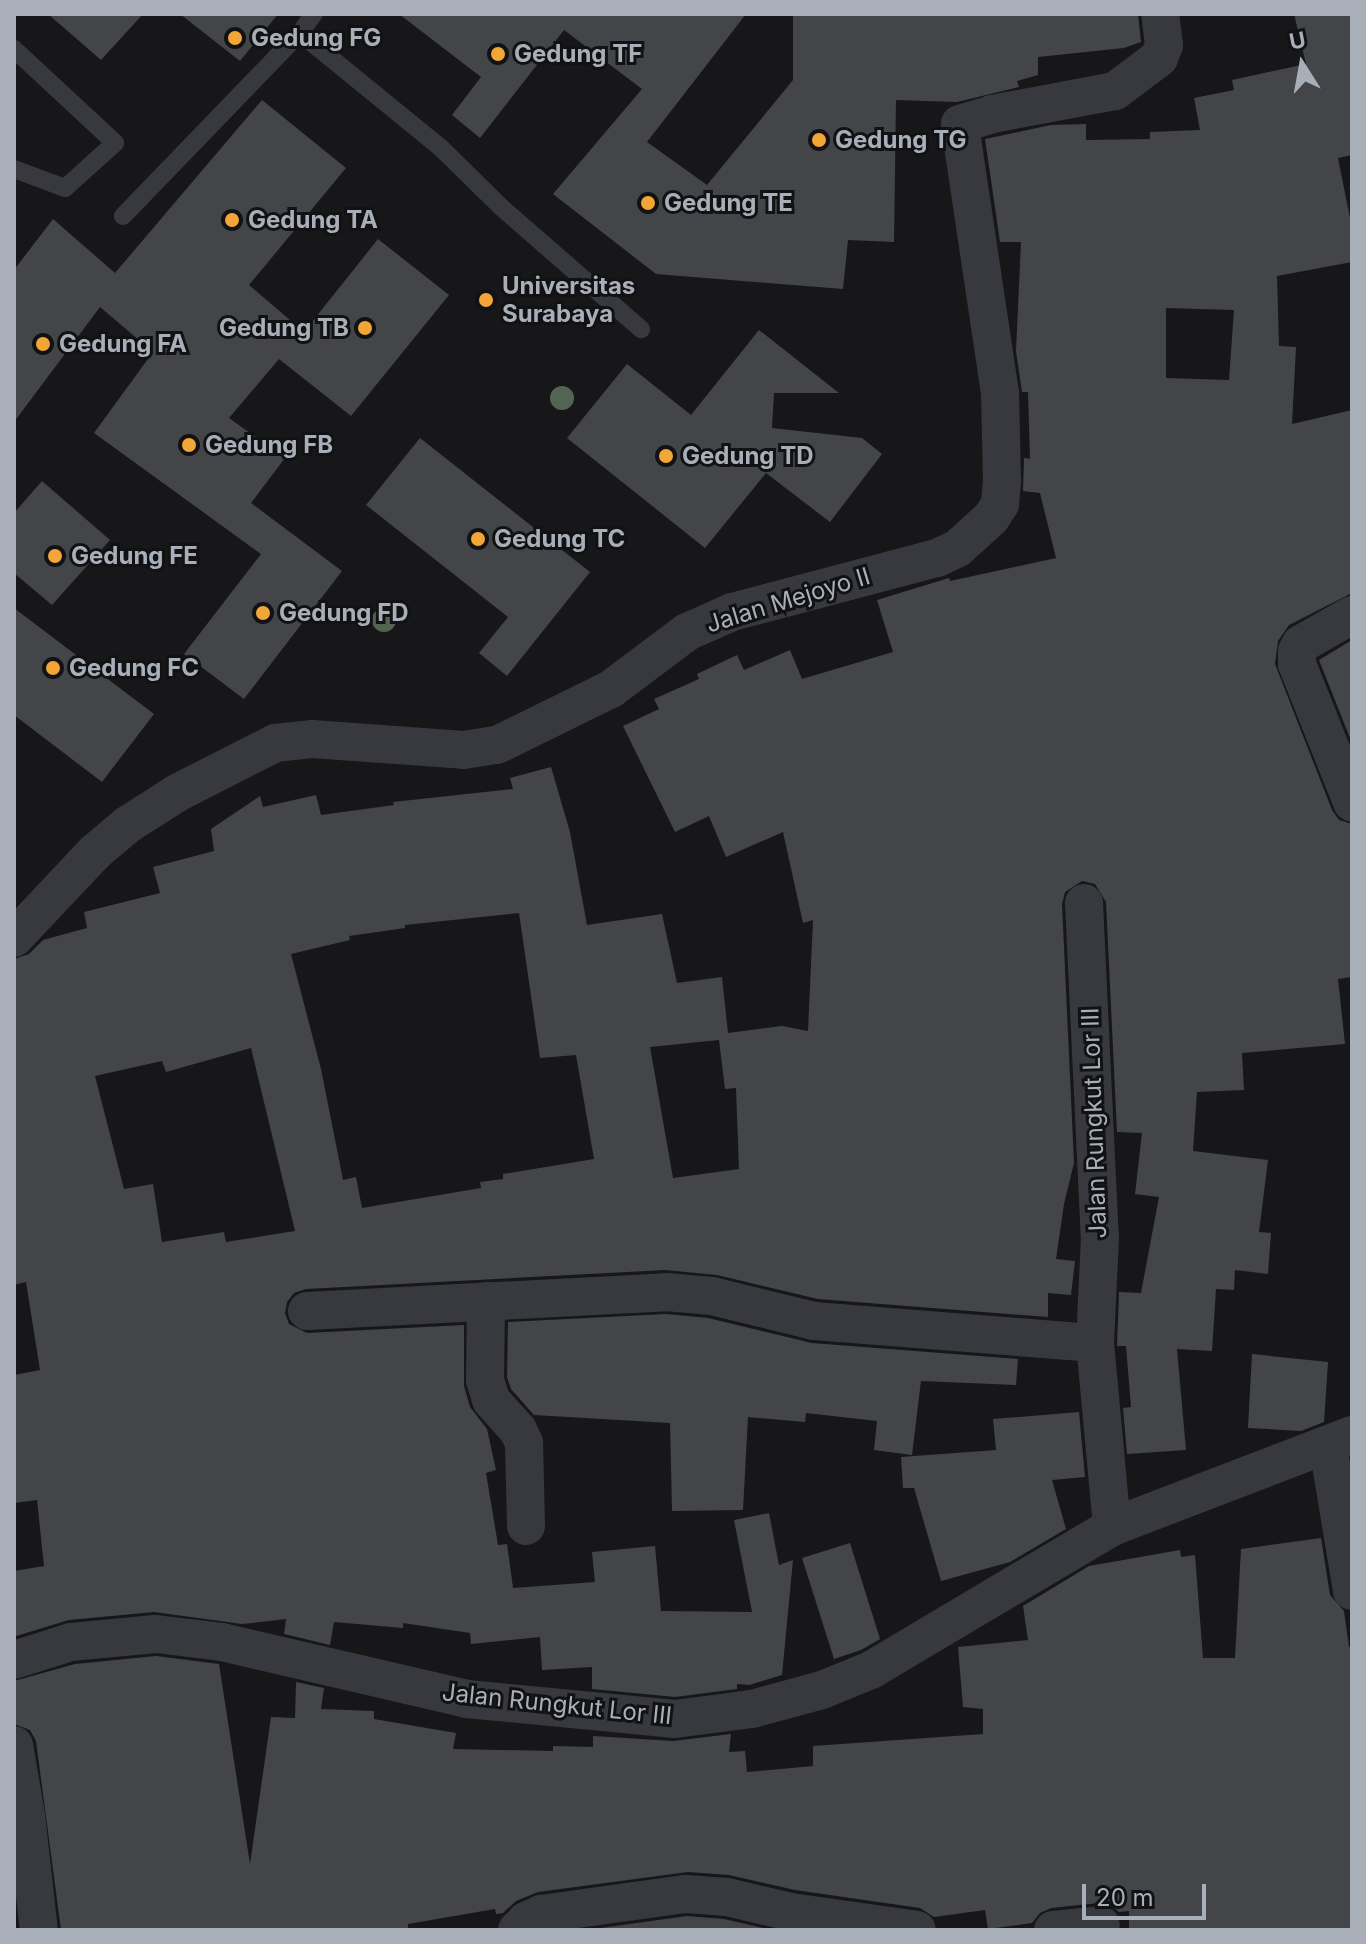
<!DOCTYPE html>
<style>
body{margin:0}
#map{position:relative;width:1366px;height:1944px;overflow:hidden;background:#171719;font-family:Inter,sans-serif}
div>[style]{position:absolute}
[style*='--x']{left:calc(var(--x)*1px);top:calc(var(--y)*1px);width:calc(var(--w)*1px);rotate:calc(var(--a)*1deg)}
.building>*{inset:0;background:#434549}
.service>*{height:18px;margin:-9px;padding:0 9px;transform-origin:9px;border-radius:9px;background:#38393e}
.minor>*{height:38px;margin:-19px;padding:0 19px;transform-origin:19px;border-radius:19px;background:#38393e}
.trees>*{width:24px;height:24px;margin:-12px;border-radius:50%;background:#516552}
.dots>*{width:22px;height:22px;translate:-50% -50%;box-sizing:border-box;border:4px solid #121214;border-radius:50%}
span{translate:-50% -50%;white-space:nowrap;text-align:center;line-height:1.15;-webkit-text-stroke:6px #121214;paint-order:stroke}
.poi-label{font-size:24px;color:#a9afb9;font-weight:700}
.left{translate:0 -50%;text-align:left}
.right{translate:-100% -50%;text-align:right}
.street-label{font-size:24px;color:#a9afb9}
.frame{position:absolute;inset:0;border:16px solid #a9afb9;pointer-events:none}
.north{position:absolute;left:1262px;top:24px;width:80px;height:80px;-webkit-text-stroke:6px #121214;paint-order:stroke;rotate:349deg;font-size:22px;font-weight:700;line-height:32px;text-align:center;color:#a9afb9}
.north::after{content:'';display:block;margin:auto;width:28px;height:36px;background:#a9afb9;clip-path:polygon(50% 0,100% 100%,50% 72%,0 100%)}
.scale{position:absolute;left:1082px;top:1884px;width:124px;height:36px;box-sizing:border-box;border:4px solid #a9afb9;border-top:0;padding-left:10px;font-size:24px;line-height:28px;white-space:nowrap;color:#a9afb9;-webkit-text-stroke:6px #121214;paint-order:stroke}
</style>
<div id="map">
<div class="building">
<i style="clip-path:polygon(48px 14px,143px 14px,101px 60px)"></i>
<i style="clip-path:polygon(180px 14px,278px 14px,240px 61px)"></i>
<i style="clip-path:polygon(399px 14px,746px 14px,647px 142px,707px 185px,793px 80px,793px 14px,1138px 14px,1141px 42px,1124px 48px,1038px 57px,1038px 75px,1017px 81px,1019px 87px,957px 102px,896px 100px,894px 242px,848px 240px,843px 289px,656px 274px,553px 194px,642px 89px,564px 30px,480px 138px,452px 115px,481px 77px)"></i>
<i style="clip-path:polygon(evenodd,1294px 14px,1352px 14px,1352px 155px,1338px 158px,1352px 228px,1352px 262px,1277px 276px,1279px 346px,1296px 347px,1292px 424px,1352px 410px,1352px 593px,1289px 625px,1278px 641px,1275px 664px,1332px 810px,1339px 820px,1352px 824px,1352px 977px,1338px 979px,1345px 1044px,1242px 1053px,1244px 1090px,1197px 1092px,1193px 1151px,1268px 1160px,1259px 1232px,1271px 1233px,1268px 1274px,1235px 1270px,1234px 1290px,1216px 1289px,1212px 1351px,1177px 1349px,1186px 1450px,1127px 1454px,1123px 1408px,1131px 1407px,1126px 1346px,1117px 1346px,1119px 1292px,1141px 1293px,1159px 1197px,1135px 1194px,1142px 1133px,1117px 1132px,1106px 902px,1095px 884px,1082px 881px,1065px 892px,1062px 904px,1074px 1163px,1064px 1204px,1056px 1259px,1075px 1261px,1071px 1295px,1048px 1293px,1048px 1317px,818px 1299px,717px 1275px,665px 1270px,306px 1289px,294px 1293px,287px 1302px,285px 1313px,289px 1324px,307px 1333px,464px 1325px,464px 1386px,470px 1407px,487px 1429px,496px 1470px,486px 1473px,498px 1545px,507px 1544px,513px 1588px,595px 1582px,592px 1552px,655px 1546px,661px 1611px,752px 1612px,734px 1520px,769px 1513px,779px 1565px,793px 1560px,782px 1675px,749px 1685px,737px 1684px,737px 1689px,675px 1697px,592px 1689px,592px 1667px,542px 1670px,540px 1637px,471px 1644px,470px 1633px,403px 1623px,403px 1628px,334px 1622px,330px 1645px,284px 1634px,286px 1619px,242px 1624px,154px 1612px,69px 1620px,16px 1636px,14px 1571px,44px 1566px,37px 1500px,14px 1503px,14px 1375px,40px 1370px,26px 1282px,14px 1285px,14px 959px,29px 954px,43px 940px,87px 928px,84px 912px,160px 893px,153px 867px,214px 851px,211px 829px,260px 796px,263px 807px,316px 795px,321px 815px,394px 805px,393px 802px,513px 789px,510px 778px,551px 767px,570px 832px,587px 925px,662px 914px,677px 983px,722px 977px,728px 1033px,782px 1026px,808px 1031px,813px 920px,803px 923px,783px 832px,726px 857px,709px 816px,675px 832px,623px 726px,659px 709px,654px 699px,699px 679px,697px 674px,737px 655px,744px 670px,790px 650px,802px 679px,893px 652px,877px 600px,949px 578px,950px 581px,1056px 558px,1040px 493px,1023px 491px,1024px 458px,1030px 459px,1028px 392px,1022px 392px,1016px 351px,1021px 242px,1000px 242px,985px 139px,1051px 125px,1086px 124px,1086px 140px,1150px 139px,1150px 132px,1200px 130px,1194px 98px,1234px 90px,1232px 80px,1306px 64px,1294px 14px,1166px 308px,1234px 310px,1229px 380px,1166px 378px,1166px 308px,1294px 14px,519px 913px,540px 1058px,576px 1055px,594px 1159px,503px 1174px,503px 1179px,480px 1182px,481px 1188px,362px 1208px,356px 1177px,343px 1180px,321px 1069px,291px 954px,350px 940px,349px 936px,405px 928px,405px 925px,519px 913px,1294px 14px,719px 1040px,725px 1089px,736px 1088px,739px 1169px,673px 1178px,650px 1047px,719px 1040px,1294px 14px,251px 1048px,295px 1231px,226px 1242px,224px 1232px,162px 1242px,153px 1184px,124px 1189px,95px 1076px,162px 1061px,166px 1072px,251px 1048px)"></i>
<i style="clip-path:polygon(262px 100px,346px 168px,249px 285px,304px 332px,378px 239px,449px 295px,351px 416px,279px 359px,229px 418px,285px 458px,251px 503px,342px 571px,244px 699px,184px 654px,261px 554px,94px 433px,153px 352px,100px 307px,14px 422px,14px 270px,53px 219px,115px 273px)"></i>
<i style="clip-path:polygon(759px 330px,839px 393px,774px 393px,772px 428px,862px 438px,882px 454px,830px 522px,766px 473px,705px 548px,567px 438px,627px 364px,691px 415px)"></i>
<i style="clip-path:polygon(420px 438px,590px 572px,507px 676px,479px 653px,508px 617px,366px 505px)"></i>
<i style="clip-path:polygon(42px 481px,110px 540px,52px 605px,14px 573px,14px 513px)"></i>
<i style="clip-path:polygon(14px 608px,154px 714px,102px 782px,14px 715px)"></i>
<i style="clip-path:polygon(1352px 640px,1352px 743px,1319px 660px)"></i>
<i style="clip-path:polygon(666px 1314px,708px 1318px,812px 1343px,1018px 1359px,1016px 1385px,921px 1381px,912px 1455px,874px 1450px,877px 1421px,806px 1413px,805px 1422px,748px 1417px,743px 1510px,672px 1511px,670px 1423px,534px 1415px,511px 1389px,507px 1377px,508px 1322px)"></i>
<i style="clip-path:polygon(1252px 1354px,1328px 1362px,1324px 1422px,1301px 1431px,1248px 1428px)"></i>
<i style="clip-path:polygon(1079px 1412px,1085px 1477px,1052px 1480px,1066px 1529px,1010px 1562px,941px 1581px,914px 1488px,903px 1488px,901px 1457px,996px 1450px,993px 1419px)"></i>
<i style="clip-path:polygon(1321px 1538px,1330px 1595px,1344px 1611px,1349px 1647px,1352px 1647px,1352px 1930px,1129px 1930px,1129px 1911px,1119px 1912px,1111px 1905px,1099px 1903px,1051px 1908px,1040px 1913px,1032px 1923px,988px 1929px,985px 1910px,934px 1917px,920px 1908px,795px 1890px,729px 1875px,688px 1872px,538px 1892px,516px 1901px,503px 1913px,496px 1914px,495px 1909px,408px 1924px,408px 1930px,61px 1930px,36px 1741px,30px 1730px,14px 1724px,14px 1681px,75px 1664px,156px 1656px,219px 1664px,250px 1864px,271px 1717px,295px 1718px,296px 1682px,324px 1688px,321px 1709px,374px 1711px,374px 1719px,456px 1733px,453px 1749px,553px 1751px,553px 1746px,593px 1747px,593px 1736px,673px 1741px,731px 1734px,729px 1752px,745px 1751px,747px 1772px,813px 1766px,813px 1746px,983px 1734px,983px 1709px,963px 1707px,958px 1647px,1028px 1640px,1023px 1606px,1089px 1566px,1180px 1550px,1181px 1557px,1195px 1555px,1203px 1658px,1235px 1658px,1241px 1549px)"></i>
<i style="clip-path:polygon(850px 1543px,880px 1639px,861px 1650px,834px 1659px,802px 1558px)"></i>
<i style="clip-path:polygon(687px 1916px,724px 1919px,771px 1930px,586px 1930px)"></i>
</div>
<div class="service">
<i style="--x:300;--y:33;--w:182;--a:39.2"></i>
<i style="--x:441;--y:148;--w:84;--a:44.5"></i>
<i style="--x:501;--y:207;--w:186;--a:41.1"></i>
<i style="--x:14;--y:49;--w:138;--a:42.9"></i>
<i style="--x:115;--y:143;--w:67;--a:138"></i>
<i style="--x:65;--y:188;--w:54;--a:-159.6"></i>
<i style="--x:123;--y:216;--w:255;--a:-46"></i>
<i style="--x:300;--y:33;--w:24;--a:-54"></i>
</div>
<div class="minor">
<i style="--x:1352;--y:615;--w:59;--a:150.4"></i>
<i style="--x:1301;--y:644;--w:8;--a:120"></i>
<i style="--x:1297;--y:651;--w:13;--a:90"></i>
<i style="--x:1297;--y:664;--w:149;--a:68.3"></i>
<i style="--x:1084;--y:903;--w:334;--a:87.3"></i>
<i style="--x:1100;--y:1237;--w:106;--a:92.7"></i>
<i style="--x:1095;--y:1343;--w:185;--a:84.7"></i>
<i style="--x:14;--y:938;--w:117;--a:-46.7"></i>
<i style="--x:94;--y:853;--w:43;--a:-40.3"></i>
<i style="--x:127;--y:825;--w:59;--a:-32.6"></i>
<i style="--x:177;--y:793;--w:110;--a:-27"></i>
<i style="--x:275;--y:743;--w:37;--a:-6"></i>
<i style="--x:312;--y:739;--w:152;--a:4.1"></i>
<i style="--x:464;--y:750;--w:33;--a:-9"></i>
<i style="--x:497;--y:745;--w:127;--a:-26.2"></i>
<i style="--x:611;--y:689;--w:95;--a:-36.9"></i>
<i style="--x:687;--y:632;--w:49;--a:-24"></i>
<i style="--x:732;--y:612;--w:212;--a:-14.8"></i>
<i style="--x:937;--y:558;--w:23;--a:-25"></i>
<i style="--x:958;--y:548;--w:45;--a:-42.3"></i>
<i style="--x:991;--y:518;--w:17;--a:-57"></i>
<i style="--x:1000;--y:504;--w:23;--a:-85"></i>
<i style="--x:1002;--y:481;--w:88;--a:-91.3"></i>
<i style="--x:1000;--y:393;--w:272;--a:-98.5"></i>
<i style="--x:960;--y:124;--w:34;--a:-17"></i>
<i style="--x:992;--y:114;--w:125;--a:-10.6"></i>
<i style="--x:1115;--y:91;--w:55;--a:-36.9"></i>
<i style="--x:1159;--y:58;--w:14;--a:-69"></i>
<i style="--x:1164;--y:45;--w:31;--a:-97"></i>
<i style="--x:486;--y:1301;--w:79;--a:90.7"></i>
<i style="--x:485;--y:1380;--w:21;--a:73"></i>
<i style="--x:491;--y:1400;--w:40;--a:48"></i>
<i style="--x:518;--y:1430;--w:14;--a:65"></i>
<i style="--x:524;--y:1443;--w:83;--a:88.6"></i>
<i style="--x:307;--y:1311;--w:360;--a:-3"></i>
<i style="--x:666;--y:1292;--w:46;--a:5"></i>
<i style="--x:712;--y:1296;--w:105;--a:13.8"></i>
<i style="--x:814;--y:1321;--w:282;--a:4.5"></i>
<i style="--x:1328;--y:1446;--w:147;--a:80.6"></i>
<i style="--x:14;--y:1660;--w:60;--a:-17.5"></i>
<i style="--x:71;--y:1642;--w:85;--a:-5.4"></i>
<i style="--x:156;--y:1634;--w:66;--a:6.9"></i>
<i style="--x:222;--y:1642;--w:252;--a:13.1"></i>
<i style="--x:467;--y:1699;--w:209;--a:5.5"></i>
<i style="--x:675;--y:1719;--w:78;--a:-7.4"></i>
<i style="--x:752;--y:1709;--w:73;--a:-15.2"></i>
<i style="--x:822;--y:1690;--w:53;--a:-22.2"></i>
<i style="--x:871;--y:1670;--w:280;--a:-30.7"></i>
<i style="--x:1112;--y:1527;--w:257;--a:-21"></i>
<i style="--x:14;--y:1745;--w:71;--a:80.3"></i>
<i style="--x:26;--y:1815;--w:116;--a:83.6"></i>
<i style="--x:517;--y:1930;--w:13;--a:-45"></i>
<i style="--x:526;--y:1921;--w:17;--a:-25"></i>
<i style="--x:541;--y:1914;--w:146;--a:-7.9"></i>
<i style="--x:686;--y:1894;--w:41;--a:4.2"></i>
<i style="--x:727;--y:1897;--w:66;--a:13.2"></i>
<i style="--x:791;--y:1912;--w:127;--a:8.1"></i>
<i style="--x:1053;--y:1930;--w:48;--a:-5.9"></i>
</div>
<div class="trees">
<i style="left:562px;top:398px"></i>
<i style="left:384px;top:620px"></i>
</div>
<div class="dots">
<i style="left:235px;top:38px;background:#f1a637"></i>
<i style="left:498px;top:54px;background:#f1a637"></i>
<i style="left:819px;top:140px;background:#f1a637"></i>
<i style="left:648px;top:203px;background:#f1a637"></i>
<i style="left:232px;top:220px;background:#f1a637"></i>
<i style="left:486px;top:300px;background:#f1a637"></i>
<i style="left:365px;top:328px;background:#f1a637"></i>
<i style="left:43px;top:344px;background:#f1a637"></i>
<i style="left:189px;top:445px;background:#f1a637"></i>
<i style="left:666px;top:456px;background:#f1a637"></i>
<i style="left:478px;top:539px;background:#f1a637"></i>
<i style="left:55px;top:556px;background:#f1a637"></i>
<i style="left:263px;top:613px;background:#f1a637"></i>
<i style="left:53px;top:668px;background:#f1a637"></i>
</div>
<div class="poi-label">
<span class="left" style="left:251px;top:38px">Gedung FG</span>
<span class="left" style="left:514px;top:54px">Gedung TF</span>
<span class="left" style="left:835px;top:140px">Gedung TG</span>
<span class="left" style="left:664px;top:203px">Gedung TE</span>
<span class="left" style="left:248px;top:220px">Gedung TA</span>
<span class="left" style="left:502px;top:300px">Universitas<br>Surabaya</span>
<span class="right" style="left:349px;top:328px">Gedung TB</span>
<span class="left" style="left:59px;top:344px">Gedung FA</span>
<span class="left" style="left:205px;top:445px">Gedung FB</span>
<span class="left" style="left:682px;top:456px">Gedung TD</span>
<span class="left" style="left:494px;top:539px">Gedung TC</span>
<span class="left" style="left:71px;top:556px">Gedung FE</span>
<span class="left" style="left:279px;top:613px">Gedung FD</span>
<span class="left" style="left:69px;top:668px">Gedung FC</span>
</div>
<div class="street-label">
<span style="left:788px;top:600px;rotate:-17deg">Jalan Mejoyo II</span>
<span style="left:1094px;top:1123px;rotate:-92deg">Jalan Rungkut Lor III</span>
<span style="left:557px;top:1704px;rotate:6deg">Jalan Rungkut Lor III</span>
</div>
<div class="frame"></div>
<div class="north">U</div>
<div class="scale">20 m</div>
</div>
